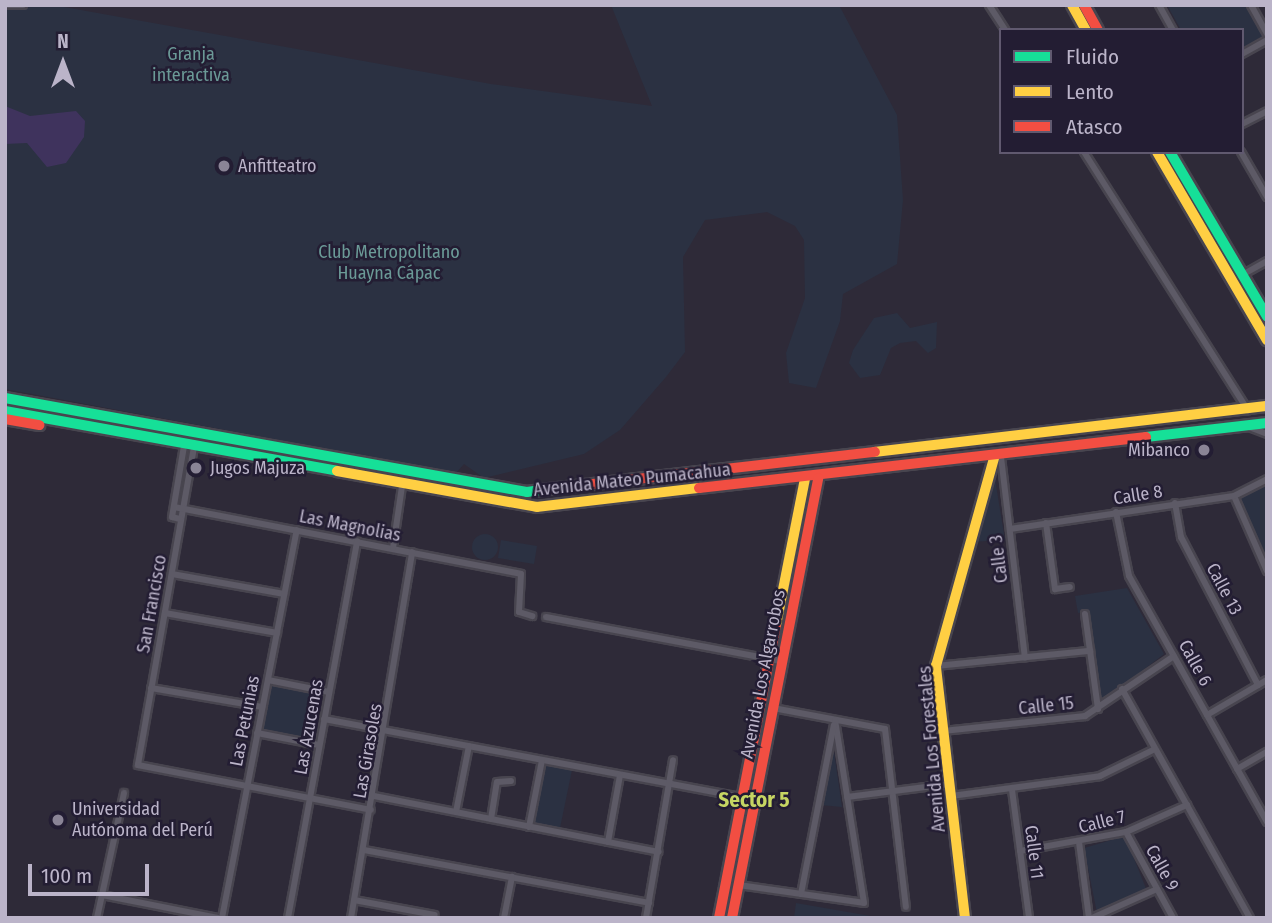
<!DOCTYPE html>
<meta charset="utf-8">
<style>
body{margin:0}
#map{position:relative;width:1272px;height:923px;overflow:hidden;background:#2e2a38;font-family:"Fira Sans Condensed",sans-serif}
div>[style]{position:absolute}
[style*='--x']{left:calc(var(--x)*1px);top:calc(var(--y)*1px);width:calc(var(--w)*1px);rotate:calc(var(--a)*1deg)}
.green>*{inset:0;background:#2b3142}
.round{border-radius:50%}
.water>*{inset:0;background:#3f335d}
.roads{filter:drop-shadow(2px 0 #48454f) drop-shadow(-2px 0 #48454f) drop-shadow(0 2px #48454f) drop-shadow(0 -2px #48454f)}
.street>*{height:6px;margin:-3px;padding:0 3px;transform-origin:3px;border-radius:3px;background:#5d5a66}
.fast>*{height:10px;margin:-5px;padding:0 5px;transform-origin:5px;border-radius:5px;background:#16e098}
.slow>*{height:10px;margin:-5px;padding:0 5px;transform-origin:5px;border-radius:5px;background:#ffcf43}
.jam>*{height:10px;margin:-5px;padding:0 5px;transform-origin:5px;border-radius:5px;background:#f24e42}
.dots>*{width:19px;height:19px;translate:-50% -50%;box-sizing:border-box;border:4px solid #231d33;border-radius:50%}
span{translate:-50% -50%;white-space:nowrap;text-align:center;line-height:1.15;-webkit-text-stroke:5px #231d33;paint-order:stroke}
.park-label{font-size:18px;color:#6b9a97}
.poi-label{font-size:18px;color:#bbb4c9}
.left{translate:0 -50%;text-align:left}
.right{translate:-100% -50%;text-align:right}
.street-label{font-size:18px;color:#bbb4c9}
.quarter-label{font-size:21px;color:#c6d563;font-weight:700}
.frame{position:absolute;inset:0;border:7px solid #bbb4c9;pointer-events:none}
.legend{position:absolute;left:999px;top:28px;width:245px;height:126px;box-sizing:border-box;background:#231d33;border:2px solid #60596f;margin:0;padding:9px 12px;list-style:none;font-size:21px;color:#bbb4c9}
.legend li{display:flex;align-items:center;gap:14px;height:35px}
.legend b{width:35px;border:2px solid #60596f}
.north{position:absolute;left:28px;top:28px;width:70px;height:70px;-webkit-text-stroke:5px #231d33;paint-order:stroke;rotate:0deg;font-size:19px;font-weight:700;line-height:28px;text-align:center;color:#bbb4c9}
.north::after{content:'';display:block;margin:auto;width:24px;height:32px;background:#bbb4c9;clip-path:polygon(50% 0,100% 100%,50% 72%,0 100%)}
.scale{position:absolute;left:28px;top:864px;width:121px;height:32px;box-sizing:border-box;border:4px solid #bbb4c9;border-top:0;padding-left:9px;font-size:21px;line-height:24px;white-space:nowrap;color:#bbb4c9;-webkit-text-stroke:5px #231d33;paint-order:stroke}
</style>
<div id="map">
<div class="green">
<i style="clip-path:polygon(53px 5px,491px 84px,652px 106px,611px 5px,839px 5px,897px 115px,903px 200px,897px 264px,843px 294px,840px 321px,816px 388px,789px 383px,786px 353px,805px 298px,804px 240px,795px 226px,767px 212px,705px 220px,683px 257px,685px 352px,666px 377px,620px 430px,584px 454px,484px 478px,464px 464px,456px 473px,5px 389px,5px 8px)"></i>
<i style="clip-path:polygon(1167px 5px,1246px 5px,1263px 36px,1242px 48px,1242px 30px,1181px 30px)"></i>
<i style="clip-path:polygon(897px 313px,910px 328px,937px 322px,936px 348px,928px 353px,916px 341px,900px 343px,891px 348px,880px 375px,860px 378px,849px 363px,853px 350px,874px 318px)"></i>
<i style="clip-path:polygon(995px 479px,1005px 540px,970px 542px,991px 481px)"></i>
<i style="clip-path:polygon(1267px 482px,1267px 560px,1238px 498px)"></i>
<i class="round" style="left:472px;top:534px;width:26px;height:26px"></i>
<i style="clip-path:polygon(501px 540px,537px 546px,534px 564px,498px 558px)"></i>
<i style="clip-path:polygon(1127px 588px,1164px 654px,1102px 702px,1088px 612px,1078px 613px,1075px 596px)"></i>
<i style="clip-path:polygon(271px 683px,323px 693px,313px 742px,261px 732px)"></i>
<i style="clip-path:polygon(833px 745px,842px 807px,821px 805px)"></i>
<i style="clip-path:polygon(543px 764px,572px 770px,560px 828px,531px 822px)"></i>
<i style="clip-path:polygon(1125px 836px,1147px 891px,1097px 913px,1084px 848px)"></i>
<i style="clip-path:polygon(796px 903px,882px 918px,794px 918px)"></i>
</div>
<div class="water">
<i style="clip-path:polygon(5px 106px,30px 116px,76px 111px,85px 121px,84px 137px,66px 163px,47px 167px,27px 143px,5px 144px)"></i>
</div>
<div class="roads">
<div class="street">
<i style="--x:7;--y:5;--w:16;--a:0"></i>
<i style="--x:989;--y:5;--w:30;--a:57"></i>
<i style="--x:1159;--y:5;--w:29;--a:61"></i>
<i style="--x:1251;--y:5;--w:33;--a:61"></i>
<i style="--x:1242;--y:54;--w:29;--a:-29"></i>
<i style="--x:1242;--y:124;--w:28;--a:-27"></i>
<i style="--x:1084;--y:152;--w:306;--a:57.6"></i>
<i style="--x:1241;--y:152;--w:52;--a:60"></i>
<i style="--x:1242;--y:275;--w:29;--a:-29"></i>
<i style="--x:1249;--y:427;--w:19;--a:21"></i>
<i style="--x:194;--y:447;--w:323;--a:100"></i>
<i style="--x:138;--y:765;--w:237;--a:10.9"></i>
<i style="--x:1001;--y:457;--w:202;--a:83.2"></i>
<i style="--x:1234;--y:496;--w:82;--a:66.3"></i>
<i style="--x:1175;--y:503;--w:35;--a:80"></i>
<i style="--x:1181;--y:537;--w:167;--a:62.5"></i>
<i style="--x:174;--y:507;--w:353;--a:10.9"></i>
<i style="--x:521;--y:574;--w:38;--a:93"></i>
<i style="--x:519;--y:612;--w:14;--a:17"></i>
<i style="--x:1116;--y:512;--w:65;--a:78.5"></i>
<i style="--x:1129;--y:576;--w:282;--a:60.7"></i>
<i style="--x:180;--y:519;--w:8;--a:-166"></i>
<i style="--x:172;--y:517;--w:72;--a:-80.4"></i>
<i style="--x:1046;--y:523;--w:67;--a:82.2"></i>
<i style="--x:1055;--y:589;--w:15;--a:-8"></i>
<i style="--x:1010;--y:529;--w:226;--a:-8.4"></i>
<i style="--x:1234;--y:496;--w:37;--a:-27"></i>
<i style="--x:393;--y:548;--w:63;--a:-81.7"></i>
<i style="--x:172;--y:574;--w:114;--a:10.1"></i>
<i style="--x:165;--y:613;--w:114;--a:10.1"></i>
<i style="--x:1085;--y:614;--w:96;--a:82.2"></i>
<i style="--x:546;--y:617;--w:240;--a:10.6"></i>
<i style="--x:936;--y:666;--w:155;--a:-5.6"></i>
<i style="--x:268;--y:680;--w:62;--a:11.1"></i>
<i style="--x:151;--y:688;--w:113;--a:9.7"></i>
<i style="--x:1122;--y:689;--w:262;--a:60.8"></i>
<i style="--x:773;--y:708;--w:114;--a:10.6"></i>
<i style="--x:885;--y:729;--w:179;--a:83.3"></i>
<i style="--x:1207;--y:715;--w:69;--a:-30.3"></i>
<i style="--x:324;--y:719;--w:439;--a:10.6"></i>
<i style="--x:943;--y:731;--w:143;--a:-6"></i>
<i style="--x:1085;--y:716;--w:107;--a:-34"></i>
<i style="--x:257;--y:733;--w:63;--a:11"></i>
<i style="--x:1237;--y:769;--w:34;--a:-30"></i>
<i style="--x:1012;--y:790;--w:129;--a:82.4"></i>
<i style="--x:374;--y:796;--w:290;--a:11.1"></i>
<i style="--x:951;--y:796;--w:150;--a:-7.6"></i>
<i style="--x:1100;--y:776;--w:61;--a:-26.1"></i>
<i style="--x:847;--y:797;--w:103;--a:-7.3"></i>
<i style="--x:456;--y:812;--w:67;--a:-78.9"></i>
<i style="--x:491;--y:819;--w:37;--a:-81"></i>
<i style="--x:497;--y:782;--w:14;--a:-4"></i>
<i style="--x:529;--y:827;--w:68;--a:-79"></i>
<i style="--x:1126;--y:832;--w:98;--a:61.3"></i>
<i style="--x:608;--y:842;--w:68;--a:-79.8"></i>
<i style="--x:1079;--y:842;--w:77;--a:82.5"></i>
<i style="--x:364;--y:850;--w:290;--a:10.5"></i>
<i style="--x:1020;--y:851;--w:108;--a:-10.2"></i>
<i style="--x:1126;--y:832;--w:67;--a:-23.9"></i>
<i style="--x:738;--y:885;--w:127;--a:8.1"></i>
<i style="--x:864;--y:903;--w:185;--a:-99"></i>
<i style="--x:801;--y:894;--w:172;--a:-79"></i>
<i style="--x:102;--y:895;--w:118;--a:11.2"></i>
<i style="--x:354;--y:900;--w:82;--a:10.5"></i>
<i style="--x:97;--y:918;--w:128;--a:-77.8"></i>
<i style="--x:222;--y:918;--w:395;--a:-79.1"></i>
<i style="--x:288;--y:918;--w:383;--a:-79.6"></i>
<i style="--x:351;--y:918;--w:371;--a:-80.5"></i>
<i style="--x:504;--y:918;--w:42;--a:-79"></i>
<i style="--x:646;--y:918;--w:160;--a:-80.3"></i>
<i style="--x:1092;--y:918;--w:71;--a:-24"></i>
</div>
<div class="fast">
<i style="--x:1170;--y:152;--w:191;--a:59.5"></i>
<i style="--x:5;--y:398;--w:530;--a:10.21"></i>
<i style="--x:527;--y:492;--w:22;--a:-8"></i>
<i style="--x:5;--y:411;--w:337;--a:10.2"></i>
<i style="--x:1146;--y:437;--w:122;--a:-6.6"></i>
</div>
<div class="slow">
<i style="--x:1072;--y:5;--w:29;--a:61"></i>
<i style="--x:1157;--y:152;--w:218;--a:59.7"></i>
<i style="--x:875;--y:452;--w:395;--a:-6.7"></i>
<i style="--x:337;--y:471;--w:203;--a:10.2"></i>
<i style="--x:537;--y:507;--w:163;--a:-6.7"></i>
<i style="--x:776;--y:625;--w:149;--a:-78.8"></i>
<i style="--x:965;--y:918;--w:254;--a:-96.6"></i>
<i style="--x:936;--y:666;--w:216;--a:-74.4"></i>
</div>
<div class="jam">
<i style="--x:1084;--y:5;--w:29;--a:61"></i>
<i style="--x:5;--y:419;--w:35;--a:10"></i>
<i style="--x:699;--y:488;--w:450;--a:-6.5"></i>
<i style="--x:549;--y:489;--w:328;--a:-6.5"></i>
<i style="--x:719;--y:918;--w:298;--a:-79"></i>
<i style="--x:732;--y:918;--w:448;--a:-78.9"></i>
</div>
</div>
<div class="dots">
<i style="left:224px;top:166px;background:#8a8496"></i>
<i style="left:1204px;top:450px;background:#8a8496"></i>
<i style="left:196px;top:468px;background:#8a8496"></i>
<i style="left:58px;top:820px;background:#8a8496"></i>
</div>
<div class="park-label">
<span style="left:191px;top:65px">Granja<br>interactiva</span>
<span style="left:389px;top:263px">Club Metropolitano<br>Huayna Cápac</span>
</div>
<div class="poi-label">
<span class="left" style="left:238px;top:166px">Anfitteatro</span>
<span class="right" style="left:1190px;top:450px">Mibanco</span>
<span class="left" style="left:210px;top:468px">Jugos Majuza</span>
<span class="left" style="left:72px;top:820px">Universidad<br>Autónoma del Perú</span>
</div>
<div class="street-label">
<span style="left:632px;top:480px;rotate:-6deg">Avenida Mateo Pumacahua</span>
<span style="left:1138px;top:495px;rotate:-9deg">Calle 8</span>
<span style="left:350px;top:526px;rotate:11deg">Las Magnolias</span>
<span style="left:999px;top:559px;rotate:-97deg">Calle 3</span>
<span style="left:1224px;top:589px;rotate:62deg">Calle 13</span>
<span style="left:152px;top:604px;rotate:-80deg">San Francisco</span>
<span style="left:1195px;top:663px;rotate:61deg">Calle 6</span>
<span style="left:763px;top:674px;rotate:-79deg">Avenida Los Algarrobos</span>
<span style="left:1046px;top:706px;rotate:-6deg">Calle 15</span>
<span style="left:245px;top:721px;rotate:-79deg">Las Petunias</span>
<span style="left:309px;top:727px;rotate:-80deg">Las Azucenas</span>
<span style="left:932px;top:749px;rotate:-95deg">Avenida Los Forestales</span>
<span style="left:368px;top:751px;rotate:-80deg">Las Girasoles</span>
<span style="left:1102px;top:822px;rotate:-14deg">Calle 7</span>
<span style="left:1034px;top:852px;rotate:83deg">Calle 11</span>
<span style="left:1162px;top:868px;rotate:61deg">Calle 9</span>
</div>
<div class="quarter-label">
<span style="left:754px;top:800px">Sector 5</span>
</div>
<div class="frame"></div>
<ul class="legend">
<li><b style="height:9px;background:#16e098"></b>Fluido</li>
<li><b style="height:9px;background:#ffcf43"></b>Lento</li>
<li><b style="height:9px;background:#f24e42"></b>Atasco</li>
</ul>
<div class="north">N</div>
<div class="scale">100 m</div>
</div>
